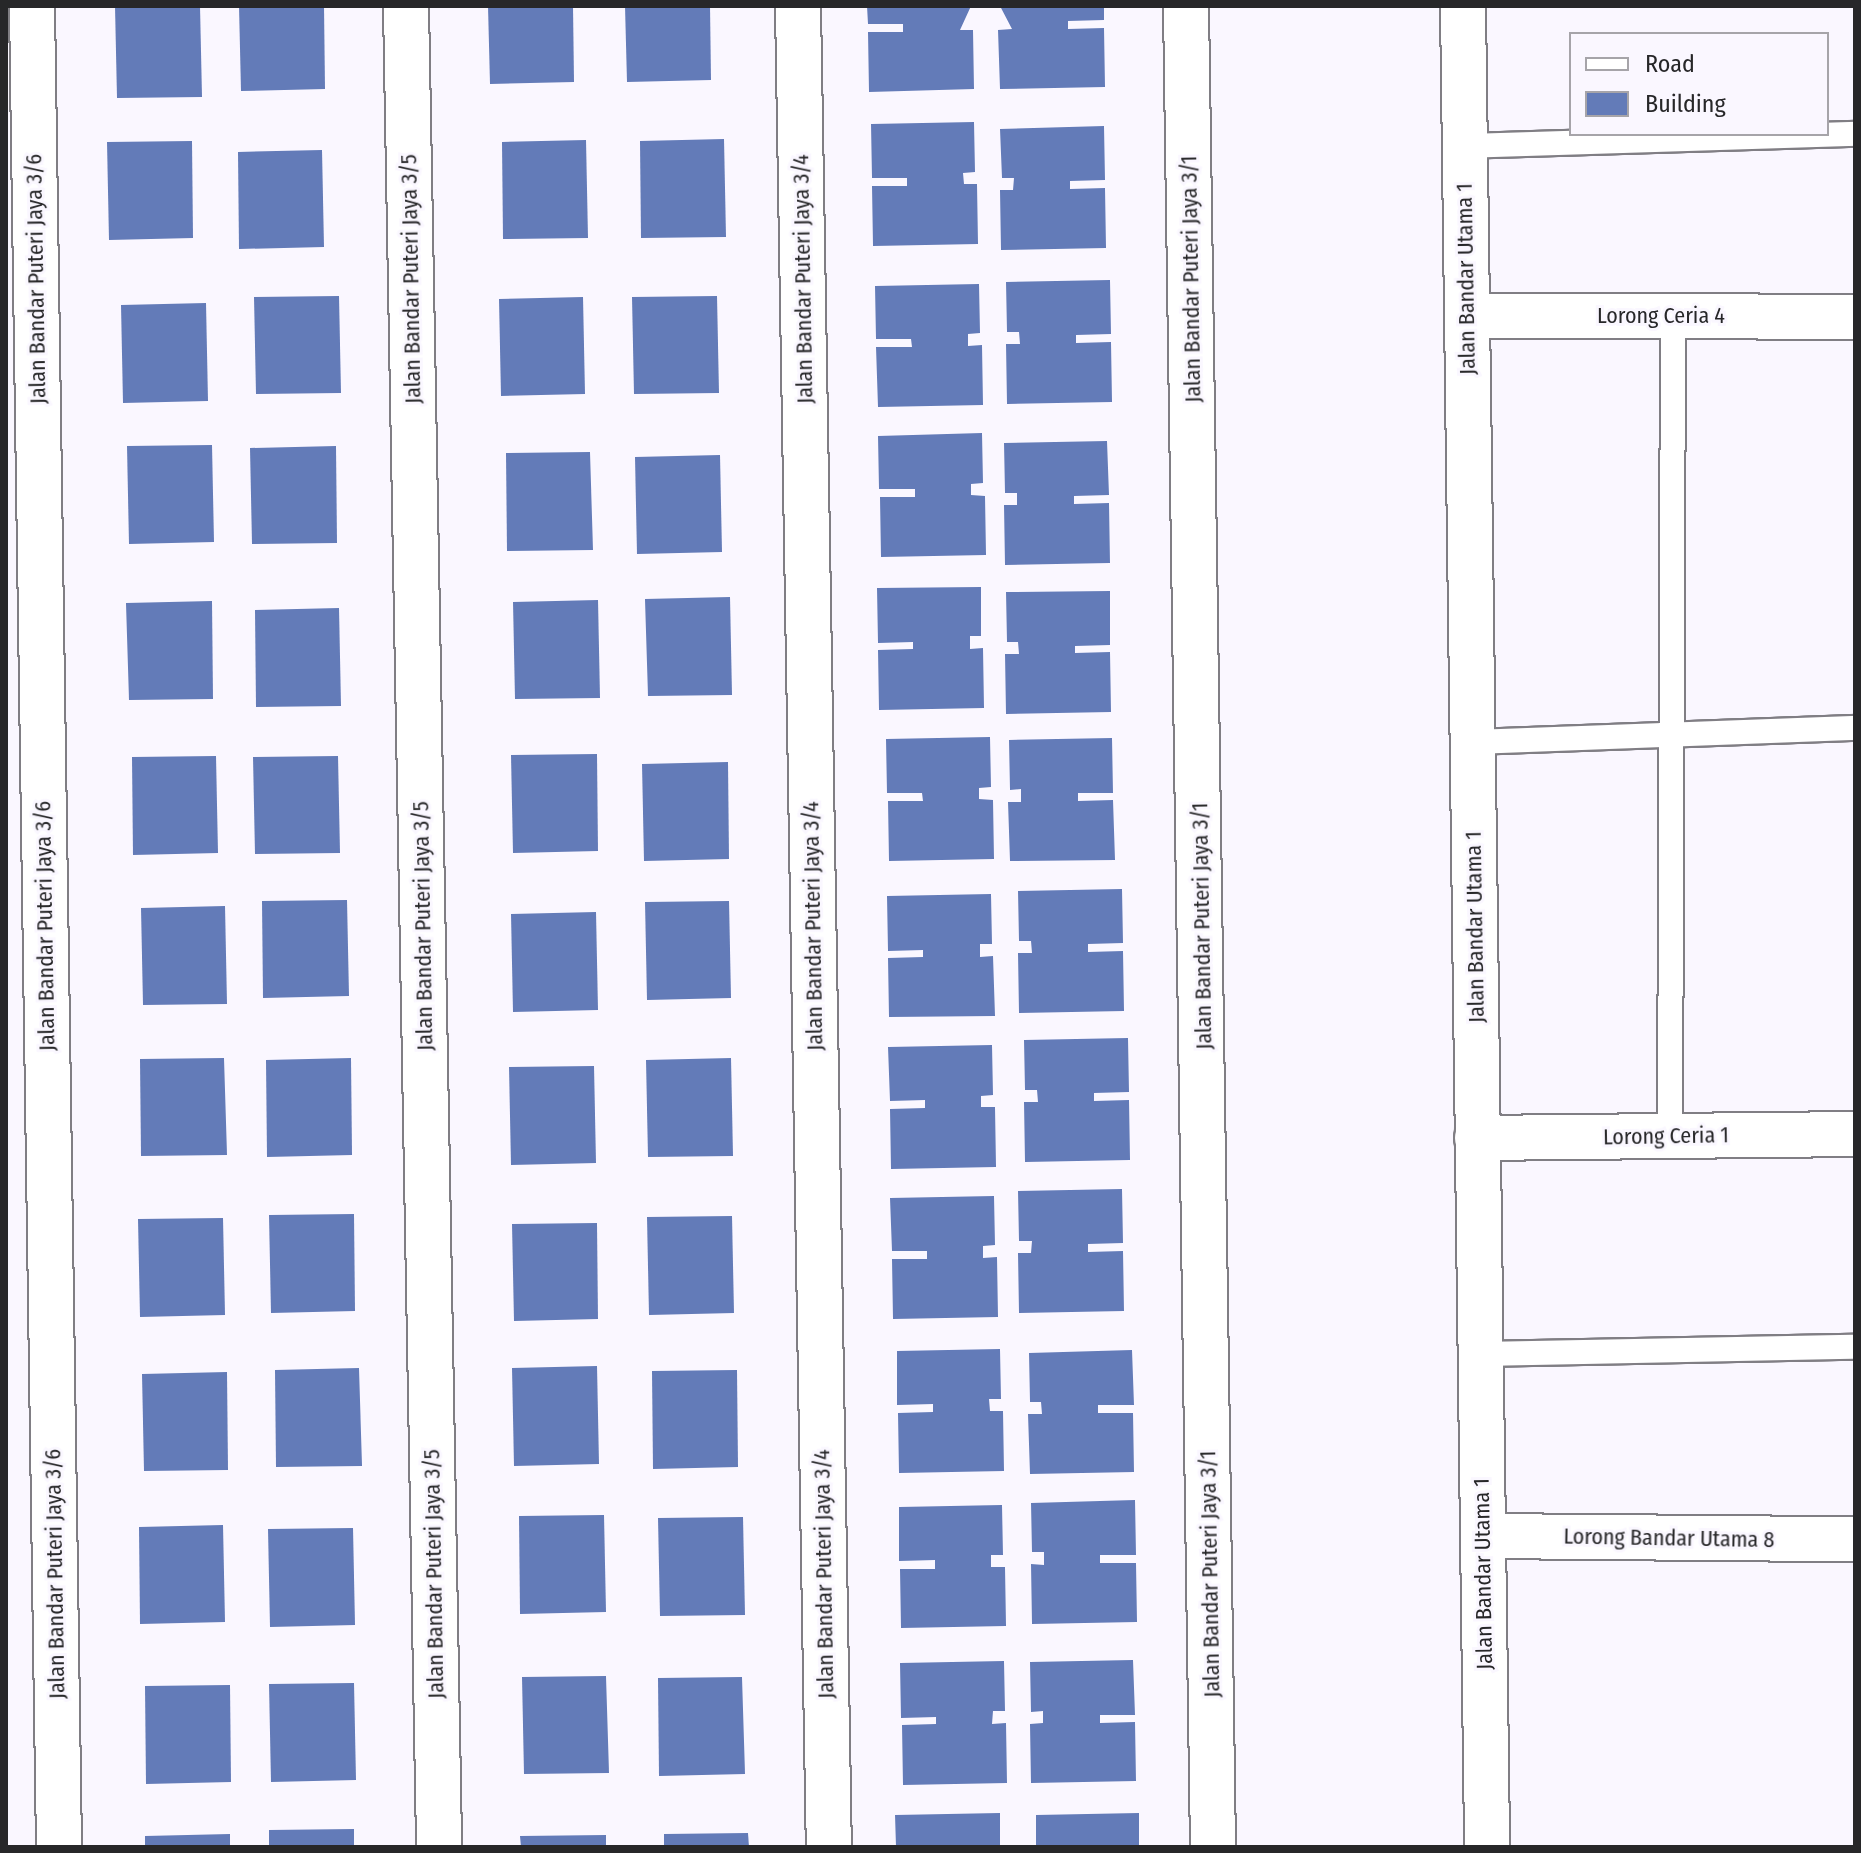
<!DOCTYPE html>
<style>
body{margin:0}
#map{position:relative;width:1861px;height:1853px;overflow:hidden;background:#faf7ff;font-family:"Fira Sans Condensed",sans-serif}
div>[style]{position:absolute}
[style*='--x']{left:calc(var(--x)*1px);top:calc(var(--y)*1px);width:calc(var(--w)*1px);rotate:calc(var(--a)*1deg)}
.building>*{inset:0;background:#637bb8}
.roads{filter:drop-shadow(2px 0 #807e84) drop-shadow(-2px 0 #807e84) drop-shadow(0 2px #807e84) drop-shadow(0 -2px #807e84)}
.service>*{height:24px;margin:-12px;padding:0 12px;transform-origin:12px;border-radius:12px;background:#fff}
.minor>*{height:44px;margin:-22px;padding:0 22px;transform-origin:22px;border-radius:22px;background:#fff}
span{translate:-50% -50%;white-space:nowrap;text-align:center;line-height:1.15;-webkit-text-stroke:6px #faf7ff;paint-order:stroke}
.street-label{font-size:22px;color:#272729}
.frame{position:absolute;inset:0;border:8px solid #272729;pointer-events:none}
.legend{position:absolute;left:1569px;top:32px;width:260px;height:104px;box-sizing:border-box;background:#faf7ff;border:2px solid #a6a4a9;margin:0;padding:10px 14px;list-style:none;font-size:24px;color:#272729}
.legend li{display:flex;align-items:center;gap:16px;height:40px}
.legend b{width:40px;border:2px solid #a6a4a9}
</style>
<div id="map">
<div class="building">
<i style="clip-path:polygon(115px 6px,200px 6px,202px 97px,117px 98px)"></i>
<i style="clip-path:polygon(239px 6px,324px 6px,325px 89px,241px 91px)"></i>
<i style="clip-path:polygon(488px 6px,573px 6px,574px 82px,490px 84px)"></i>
<i style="clip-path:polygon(625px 6px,710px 6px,711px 80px,627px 82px)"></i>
<i style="clip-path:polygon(867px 6px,971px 6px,960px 30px,973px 30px,974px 89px,869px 92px,868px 32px,903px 32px,903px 24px,868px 24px)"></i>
<i style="clip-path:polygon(1000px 6px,1104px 6px,1104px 20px,1068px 21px,1068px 29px,1104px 28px,1105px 87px,1000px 89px,998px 30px,1012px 29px)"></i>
<i style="clip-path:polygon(974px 122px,975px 172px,963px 173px,964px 184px,977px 184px,978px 244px,873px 246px,872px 186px,907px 186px,907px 178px,872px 178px,871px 124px)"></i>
<i style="clip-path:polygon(1104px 126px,1105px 180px,1070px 181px,1070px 189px,1105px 188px,1106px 248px,1001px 250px,1000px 190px,1013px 190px,1014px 178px,1002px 178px,1000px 129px)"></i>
<i style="clip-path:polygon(724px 139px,726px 237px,641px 238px,640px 141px)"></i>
<i style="clip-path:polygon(586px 140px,588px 238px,503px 239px,502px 142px)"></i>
<i style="clip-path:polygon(192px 141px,193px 238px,109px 240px,107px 142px)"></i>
<i style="clip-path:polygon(322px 150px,324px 247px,239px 249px,238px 152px)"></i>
<i style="clip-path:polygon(1110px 280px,1111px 334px,1076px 335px,1076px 343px,1111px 342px,1112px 402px,1007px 404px,1006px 344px,1020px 344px,1019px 332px,1007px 332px,1006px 282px)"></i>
<i style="clip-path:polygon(979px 284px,980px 333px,968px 334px,968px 346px,982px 345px,983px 405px,878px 407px,876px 347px,912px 347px,911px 339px,876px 339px,875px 286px)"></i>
<i style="clip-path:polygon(339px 296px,341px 393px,256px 394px,254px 297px)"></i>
<i style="clip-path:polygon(717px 296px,719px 393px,634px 394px,632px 297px)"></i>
<i style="clip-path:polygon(583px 297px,585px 394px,501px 396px,499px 299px)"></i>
<i style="clip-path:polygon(206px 303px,208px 401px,123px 403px,121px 305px)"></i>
<i style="clip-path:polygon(982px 433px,983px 483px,971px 484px,971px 495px,985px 496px,986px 555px,881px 557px,880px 497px,915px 497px,915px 489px,879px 489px,878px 436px)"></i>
<i style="clip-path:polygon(1107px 441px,1109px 495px,1074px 496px,1074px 504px,1109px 503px,1110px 563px,1005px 565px,1004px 505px,1017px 505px,1017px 493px,1005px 493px,1004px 443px)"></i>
<i style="clip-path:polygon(212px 445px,214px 542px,129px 544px,127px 446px)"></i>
<i style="clip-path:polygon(336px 446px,337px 543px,252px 544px,250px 448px)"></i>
<i style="clip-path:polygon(590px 452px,593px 550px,507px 551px,506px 453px)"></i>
<i style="clip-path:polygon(720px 455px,722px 552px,637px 554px,635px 457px)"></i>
<i style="clip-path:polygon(981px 587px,981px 636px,970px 636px,970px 649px,983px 648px,984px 708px,879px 710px,878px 650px,913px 649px,913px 642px,878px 643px,877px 588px)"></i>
<i style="clip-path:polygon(1110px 591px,1110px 645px,1075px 646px,1075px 653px,1110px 652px,1111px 712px,1006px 714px,1005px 654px,1019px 654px,1018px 642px,1007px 642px,1006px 592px)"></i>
<i style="clip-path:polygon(730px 597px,732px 695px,648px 696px,645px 599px)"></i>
<i style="clip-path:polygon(598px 600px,600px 698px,515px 699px,513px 602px)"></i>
<i style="clip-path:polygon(212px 601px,213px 699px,129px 700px,126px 603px)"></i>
<i style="clip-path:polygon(339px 608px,341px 706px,256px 707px,255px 610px)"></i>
<i style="clip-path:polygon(990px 737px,991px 787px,979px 788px,979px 799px,993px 800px,994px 859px,889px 861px,888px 801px,923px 801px,922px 793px,887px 793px,886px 739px)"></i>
<i style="clip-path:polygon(1112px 738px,1113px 793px,1078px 793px,1078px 801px,1113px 800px,1115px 860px,1010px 861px,1008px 802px,1021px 802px,1021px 789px,1010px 790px,1009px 740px)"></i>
<i style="clip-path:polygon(597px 754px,598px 851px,513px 853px,511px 755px)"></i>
<i style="clip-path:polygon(216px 756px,218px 853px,133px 855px,132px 757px)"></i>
<i style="clip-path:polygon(338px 756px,340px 853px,255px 854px,253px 757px)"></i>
<i style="clip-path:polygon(728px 762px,729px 859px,644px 861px,642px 764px)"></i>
<i style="clip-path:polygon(1122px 889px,1123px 943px,1088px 944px,1088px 952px,1123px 951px,1124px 1011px,1019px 1013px,1018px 953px,1032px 953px,1031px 941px,1019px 941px,1018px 891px)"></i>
<i style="clip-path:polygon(991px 894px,992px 944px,980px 944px,980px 957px,993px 956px,995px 1016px,889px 1017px,888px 958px,923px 957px,923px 950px,888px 951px,887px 896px)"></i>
<i style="clip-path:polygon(347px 900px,349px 996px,263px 998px,262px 901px)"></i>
<i style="clip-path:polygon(729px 901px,731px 998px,647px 1000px,645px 902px)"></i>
<i style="clip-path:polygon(225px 906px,227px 1004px,143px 1005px,141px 908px)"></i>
<i style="clip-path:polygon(596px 912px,598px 1010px,513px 1012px,511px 914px)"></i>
<i style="clip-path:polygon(1128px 1038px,1129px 1092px,1094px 1093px,1094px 1101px,1129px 1100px,1130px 1160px,1025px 1162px,1024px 1102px,1038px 1102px,1037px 1090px,1025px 1090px,1024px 1040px)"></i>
<i style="clip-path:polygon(992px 1045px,993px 1095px,981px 1096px,981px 1107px,995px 1107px,996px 1167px,891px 1169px,890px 1109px,925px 1108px,925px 1100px,890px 1101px,888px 1047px)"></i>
<i style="clip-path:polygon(224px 1058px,227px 1155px,141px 1156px,140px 1059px)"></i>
<i style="clip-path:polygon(351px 1058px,352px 1155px,267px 1157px,266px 1060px)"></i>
<i style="clip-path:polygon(731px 1058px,733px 1156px,648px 1157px,646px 1060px)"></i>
<i style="clip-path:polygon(594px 1066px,596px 1163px,511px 1165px,509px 1067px)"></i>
<i style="clip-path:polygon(1122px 1189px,1123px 1243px,1088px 1244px,1088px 1252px,1123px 1251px,1124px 1311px,1019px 1313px,1018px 1253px,1031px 1253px,1032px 1241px,1019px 1241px,1018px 1191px)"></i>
<i style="clip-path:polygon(994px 1196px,995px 1245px,983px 1246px,983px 1258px,997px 1257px,998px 1317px,893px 1319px,892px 1259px,927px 1259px,927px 1251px,892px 1251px,890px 1198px)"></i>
<i style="clip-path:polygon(354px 1214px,355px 1311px,271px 1313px,269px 1215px)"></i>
<i style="clip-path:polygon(732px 1216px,734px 1313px,649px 1315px,647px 1217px)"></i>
<i style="clip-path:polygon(223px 1218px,225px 1315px,140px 1317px,138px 1219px)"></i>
<i style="clip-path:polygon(597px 1223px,598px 1319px,514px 1321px,512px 1224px)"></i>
<i style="clip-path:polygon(1000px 1349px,1001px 1399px,989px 1399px,990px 1411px,1003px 1411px,1004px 1471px,899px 1473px,898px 1413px,933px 1412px,933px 1404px,897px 1405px,897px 1351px)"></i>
<i style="clip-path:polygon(1132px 1350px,1134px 1405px,1098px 1405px,1098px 1413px,1133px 1413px,1134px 1472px,1030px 1474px,1028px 1414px,1042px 1414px,1041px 1402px,1030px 1402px,1029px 1353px)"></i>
<i style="clip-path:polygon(597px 1366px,599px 1464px,514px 1466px,512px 1368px)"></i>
<i style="clip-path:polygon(359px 1368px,362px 1466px,276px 1467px,275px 1370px)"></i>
<i style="clip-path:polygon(737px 1370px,738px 1467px,653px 1469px,652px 1371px)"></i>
<i style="clip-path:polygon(227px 1372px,228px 1470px,144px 1471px,142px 1374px)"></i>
<i style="clip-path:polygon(1135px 1500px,1136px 1555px,1100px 1555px,1100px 1563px,1136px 1563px,1137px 1622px,1032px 1624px,1031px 1564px,1044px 1565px,1044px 1552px,1032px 1552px,1031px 1503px)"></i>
<i style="clip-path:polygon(1002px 1505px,1003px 1555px,991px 1555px,991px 1567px,1005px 1567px,1006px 1626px,901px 1628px,900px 1569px,935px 1569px,935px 1560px,899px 1561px,899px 1507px)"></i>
<i style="clip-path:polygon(604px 1515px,606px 1612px,520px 1614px,519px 1516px)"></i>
<i style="clip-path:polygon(743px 1517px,745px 1615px,660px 1616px,658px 1518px)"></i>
<i style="clip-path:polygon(223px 1525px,225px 1622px,140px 1624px,139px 1527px)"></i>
<i style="clip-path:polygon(353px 1528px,355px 1625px,270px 1627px,268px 1529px)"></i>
<i style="clip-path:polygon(1133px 1660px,1135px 1715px,1100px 1715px,1100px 1723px,1135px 1722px,1136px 1781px,1031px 1783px,1030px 1724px,1043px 1723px,1043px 1711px,1031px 1712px,1030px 1662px)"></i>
<i style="clip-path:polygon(1004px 1661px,1005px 1711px,993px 1711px,992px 1724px,1006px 1723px,1007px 1783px,903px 1785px,902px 1725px,936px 1724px,936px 1717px,901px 1718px,900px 1663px)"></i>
<i style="clip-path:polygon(606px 1676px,609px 1773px,524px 1774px,522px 1677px)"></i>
<i style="clip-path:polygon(742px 1677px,745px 1774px,659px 1776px,658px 1678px)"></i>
<i style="clip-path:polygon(354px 1683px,356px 1780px,271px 1782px,269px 1684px)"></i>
<i style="clip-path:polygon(230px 1685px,231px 1782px,146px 1784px,145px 1686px)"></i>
<i style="clip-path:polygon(1000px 1813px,1000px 1847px,896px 1847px,895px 1815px)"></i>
<i style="clip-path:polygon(1139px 1813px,1139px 1847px,1036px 1847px,1036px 1815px)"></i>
<i style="clip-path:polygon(354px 1829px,354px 1847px,269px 1847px,269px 1830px)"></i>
<i style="clip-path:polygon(748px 1833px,749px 1847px,664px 1847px,664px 1834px)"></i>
<i style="clip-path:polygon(230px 1834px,230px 1847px,145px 1847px,145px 1836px)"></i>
<i style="clip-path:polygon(606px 1835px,606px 1847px,521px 1847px,520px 1836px)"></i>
</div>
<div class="roads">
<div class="service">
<i style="--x:1465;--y:146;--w:390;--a:-1.8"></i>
<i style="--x:1472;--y:742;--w:383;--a:-2.1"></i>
<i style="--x:1670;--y:1136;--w:820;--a:-89.79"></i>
<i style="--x:1480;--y:1354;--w:375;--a:-1.1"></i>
</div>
<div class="minor">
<i style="--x:32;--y:6;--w:1841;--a:89.16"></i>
<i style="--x:406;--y:6;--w:1841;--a:88.97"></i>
<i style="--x:798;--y:6;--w:1841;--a:89.04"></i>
<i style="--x:1186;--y:6;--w:1841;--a:89.16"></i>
<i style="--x:1463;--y:6;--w:1841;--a:89.25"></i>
<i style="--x:1467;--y:316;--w:388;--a:0.1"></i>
<i style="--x:1477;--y:1138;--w:378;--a:-0.6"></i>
<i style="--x:1483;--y:1536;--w:372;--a:0.5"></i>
</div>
</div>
<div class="street-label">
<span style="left:36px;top:279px;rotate:-91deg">Jalan Bandar Puteri Jaya 3/6</span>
<span style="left:411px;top:279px;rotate:-91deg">Jalan Bandar Puteri Jaya 3/5</span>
<span style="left:803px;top:279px;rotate:-91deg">Jalan Bandar Puteri Jaya 3/4</span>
<span style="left:1191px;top:279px;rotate:-91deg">Jalan Bandar Puteri Jaya 3/1</span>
<span style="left:1466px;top:279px;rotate:-91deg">Jalan Bandar Utama 1</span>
<span style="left:1661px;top:316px">Lorong Ceria 4</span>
<span style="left:45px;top:926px;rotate:-91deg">Jalan Bandar Puteri Jaya 3/6</span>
<span style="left:423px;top:926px;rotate:-91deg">Jalan Bandar Puteri Jaya 3/5</span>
<span style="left:813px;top:926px;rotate:-91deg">Jalan Bandar Puteri Jaya 3/4</span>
<span style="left:1202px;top:926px;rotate:-91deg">Jalan Bandar Puteri Jaya 3/1</span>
<span style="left:1475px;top:927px;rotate:-91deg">Jalan Bandar Utama 1</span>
<span style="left:1666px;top:1136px;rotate:-1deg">Lorong Ceria 1</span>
<span style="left:1669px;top:1538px;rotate:1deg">Lorong Bandar Utama 8</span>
<span style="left:55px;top:1574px;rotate:-91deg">Jalan Bandar Puteri Jaya 3/6</span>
<span style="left:434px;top:1574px;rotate:-91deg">Jalan Bandar Puteri Jaya 3/5</span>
<span style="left:824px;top:1574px;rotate:-91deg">Jalan Bandar Puteri Jaya 3/4</span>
<span style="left:1210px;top:1574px;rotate:-91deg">Jalan Bandar Puteri Jaya 3/1</span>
<span style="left:1483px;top:1574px;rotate:-91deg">Jalan Bandar Utama 1</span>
</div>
<div class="frame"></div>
<ul class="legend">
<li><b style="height:10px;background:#fff"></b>Road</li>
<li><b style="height:22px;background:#637bb8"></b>Building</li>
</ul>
</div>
